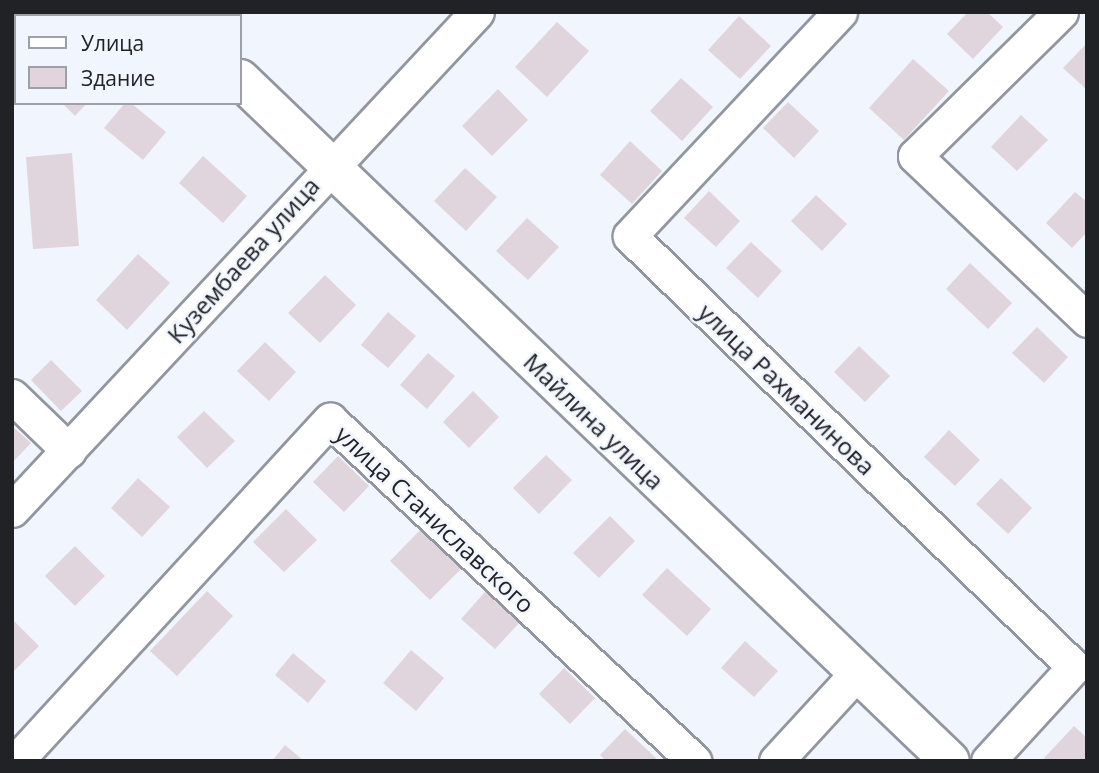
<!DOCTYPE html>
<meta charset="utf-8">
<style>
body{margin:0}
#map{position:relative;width:1099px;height:773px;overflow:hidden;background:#f1f5fd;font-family:"Open Sans",sans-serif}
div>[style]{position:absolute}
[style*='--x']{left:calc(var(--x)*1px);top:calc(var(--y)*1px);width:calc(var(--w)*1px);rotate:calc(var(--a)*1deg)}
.building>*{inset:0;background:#e0d5dc}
.roads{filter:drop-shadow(2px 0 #9196a0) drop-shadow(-2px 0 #9196a0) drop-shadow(0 2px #9196a0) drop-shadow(0 -2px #9196a0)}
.minor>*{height:33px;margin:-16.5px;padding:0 16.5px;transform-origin:16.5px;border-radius:16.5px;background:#fff}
.major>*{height:38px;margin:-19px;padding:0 19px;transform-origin:19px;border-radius:19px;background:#fff}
span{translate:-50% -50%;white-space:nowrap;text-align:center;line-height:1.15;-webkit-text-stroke:5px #f1f5fd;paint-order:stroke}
.street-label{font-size:24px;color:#202226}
.frame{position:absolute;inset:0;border:14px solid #202226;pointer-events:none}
.legend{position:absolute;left:14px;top:14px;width:228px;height:91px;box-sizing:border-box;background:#f1f5fd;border:2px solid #9da1a7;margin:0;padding:9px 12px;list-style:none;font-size:21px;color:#202226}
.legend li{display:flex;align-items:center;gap:14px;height:35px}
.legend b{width:35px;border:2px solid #9da1a7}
</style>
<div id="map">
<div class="building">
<i style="clip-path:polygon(968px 12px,987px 12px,1003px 27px,973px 59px,947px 34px)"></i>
<i style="clip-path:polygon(739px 16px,771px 46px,740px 79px,708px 50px)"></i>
<i style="clip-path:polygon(557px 22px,589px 51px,547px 97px,515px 67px)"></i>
<i style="clip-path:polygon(1087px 43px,1087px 90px,1063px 68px)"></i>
<i style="clip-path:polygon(913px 59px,949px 91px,904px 140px,869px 108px)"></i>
<i style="clip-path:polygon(681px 78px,713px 107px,682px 141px,650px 111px)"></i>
<i style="clip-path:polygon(498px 89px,528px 120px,492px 156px,462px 126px)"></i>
<i style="clip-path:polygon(788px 102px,819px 131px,794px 158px,763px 128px)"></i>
<i style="clip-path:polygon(62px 103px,87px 103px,75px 116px)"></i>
<i style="clip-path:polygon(125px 103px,131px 103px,166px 132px,143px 160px,104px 128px)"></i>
<i style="clip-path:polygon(1021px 115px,1048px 140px,1017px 171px,991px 147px)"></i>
<i style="clip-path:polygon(630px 141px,662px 171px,632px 204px,600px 175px)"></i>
<i style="clip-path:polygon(72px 153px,79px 246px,33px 249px,26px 157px)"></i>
<i style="clip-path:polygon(203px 156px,247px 196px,223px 223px,179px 183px)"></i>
<i style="clip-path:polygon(465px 168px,497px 197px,466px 231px,434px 201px)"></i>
<i style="clip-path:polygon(709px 191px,740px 221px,716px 247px,684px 218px)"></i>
<i style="clip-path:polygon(1075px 192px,1087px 202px,1087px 232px,1072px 248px,1046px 223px)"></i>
<i style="clip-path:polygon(816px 195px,847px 224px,822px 251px,791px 221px)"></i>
<i style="clip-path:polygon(527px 218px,559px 247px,528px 280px,496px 251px)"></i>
<i style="clip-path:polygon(751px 242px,782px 271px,758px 298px,726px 268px)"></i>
<i style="clip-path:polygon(138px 254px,170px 283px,127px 330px,96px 300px)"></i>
<i style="clip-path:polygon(970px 263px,1012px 303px,988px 329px,946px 289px)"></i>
<i style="clip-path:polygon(325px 275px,356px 305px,320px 343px,288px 313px)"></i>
<i style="clip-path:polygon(388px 312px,416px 336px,388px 368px,361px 345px)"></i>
<i style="clip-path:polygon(1037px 327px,1068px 357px,1044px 383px,1012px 353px)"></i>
<i style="clip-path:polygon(265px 342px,296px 372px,269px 401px,237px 371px)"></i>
<i style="clip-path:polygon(859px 346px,890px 376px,865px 402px,834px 372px)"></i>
<i style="clip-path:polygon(428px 353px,455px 376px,427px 409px,400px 385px)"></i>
<i style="clip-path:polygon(51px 360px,82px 391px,61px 411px,31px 380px)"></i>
<i style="clip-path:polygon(473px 391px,499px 417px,469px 448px,443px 422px)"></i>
<i style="clip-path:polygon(204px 411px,235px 441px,207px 468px,177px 437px)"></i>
<i style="clip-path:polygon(12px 426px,31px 443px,12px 463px)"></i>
<i style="clip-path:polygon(949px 430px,980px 460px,955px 486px,924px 457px)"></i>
<i style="clip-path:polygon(546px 455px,572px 480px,539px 514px,513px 488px)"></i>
<i style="clip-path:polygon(338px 456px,369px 486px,344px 512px,313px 482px)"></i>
<i style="clip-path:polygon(138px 478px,170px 507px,142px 537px,111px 508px)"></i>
<i style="clip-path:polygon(1001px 478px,1032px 508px,1008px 534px,976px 504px)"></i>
<i style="clip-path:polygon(286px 509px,317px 540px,284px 572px,253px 542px)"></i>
<i style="clip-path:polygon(610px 516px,635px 541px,599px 578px,573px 553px)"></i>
<i style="clip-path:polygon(424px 526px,465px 565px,430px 600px,390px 561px)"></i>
<i style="clip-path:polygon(75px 546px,105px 576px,75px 606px,45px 576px)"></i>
<i style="clip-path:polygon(667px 568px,711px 609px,687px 636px,642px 595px)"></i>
<i style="clip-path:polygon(207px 591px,233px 616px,177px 676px,150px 651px)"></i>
<i style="clip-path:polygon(485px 592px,519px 623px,495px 649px,461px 619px)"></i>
<i style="clip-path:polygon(12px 619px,39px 646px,12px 673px)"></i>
<i style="clip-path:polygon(745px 641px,778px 671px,754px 697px,721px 668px)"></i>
<i style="clip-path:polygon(411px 650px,444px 678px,416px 711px,383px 683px)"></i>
<i style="clip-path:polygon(293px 653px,326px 681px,308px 703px,275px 675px)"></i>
<i style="clip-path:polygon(564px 668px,595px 698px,570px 724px,539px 694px)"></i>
<i style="clip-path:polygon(1074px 726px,1087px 738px,1087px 761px,1047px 761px,1044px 758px)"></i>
<i style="clip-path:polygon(625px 729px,656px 758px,654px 761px,606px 761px,600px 755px)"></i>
<i style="clip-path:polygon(285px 745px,304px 761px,272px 761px)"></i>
</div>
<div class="roads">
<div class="minor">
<i style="--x:840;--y:12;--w:307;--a:133.2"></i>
<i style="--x:630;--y:236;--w:619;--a:44.15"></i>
<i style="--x:1074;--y:667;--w:127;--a:132.5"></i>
<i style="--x:1061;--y:12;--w:205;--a:135.4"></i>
<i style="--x:915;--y:156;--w:238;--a:43.6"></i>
<i style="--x:12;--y:396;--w:79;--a:44"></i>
<i style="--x:12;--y:510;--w:681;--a:-46.96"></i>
<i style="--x:16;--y:761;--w:464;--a:-47.4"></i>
<i style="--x:330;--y:420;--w:499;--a:43.1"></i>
<i style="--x:776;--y:761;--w:118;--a:-47.4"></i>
</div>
<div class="major">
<i style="--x:170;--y:12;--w:5;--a:53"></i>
<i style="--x:240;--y:79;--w:984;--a:43.85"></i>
</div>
</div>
<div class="street-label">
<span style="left:243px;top:260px;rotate:-48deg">Кузембаева улица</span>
<span style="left:787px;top:389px;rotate:44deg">улица Рахманинова</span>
<span style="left:594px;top:421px;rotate:44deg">Майлина улица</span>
<span style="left:435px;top:519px;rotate:43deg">улица Станиславского</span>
</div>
<div class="frame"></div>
<ul class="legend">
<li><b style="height:9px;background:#fff"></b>Улица</li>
<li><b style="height:19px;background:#e0d5dc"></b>Здание</li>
</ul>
</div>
